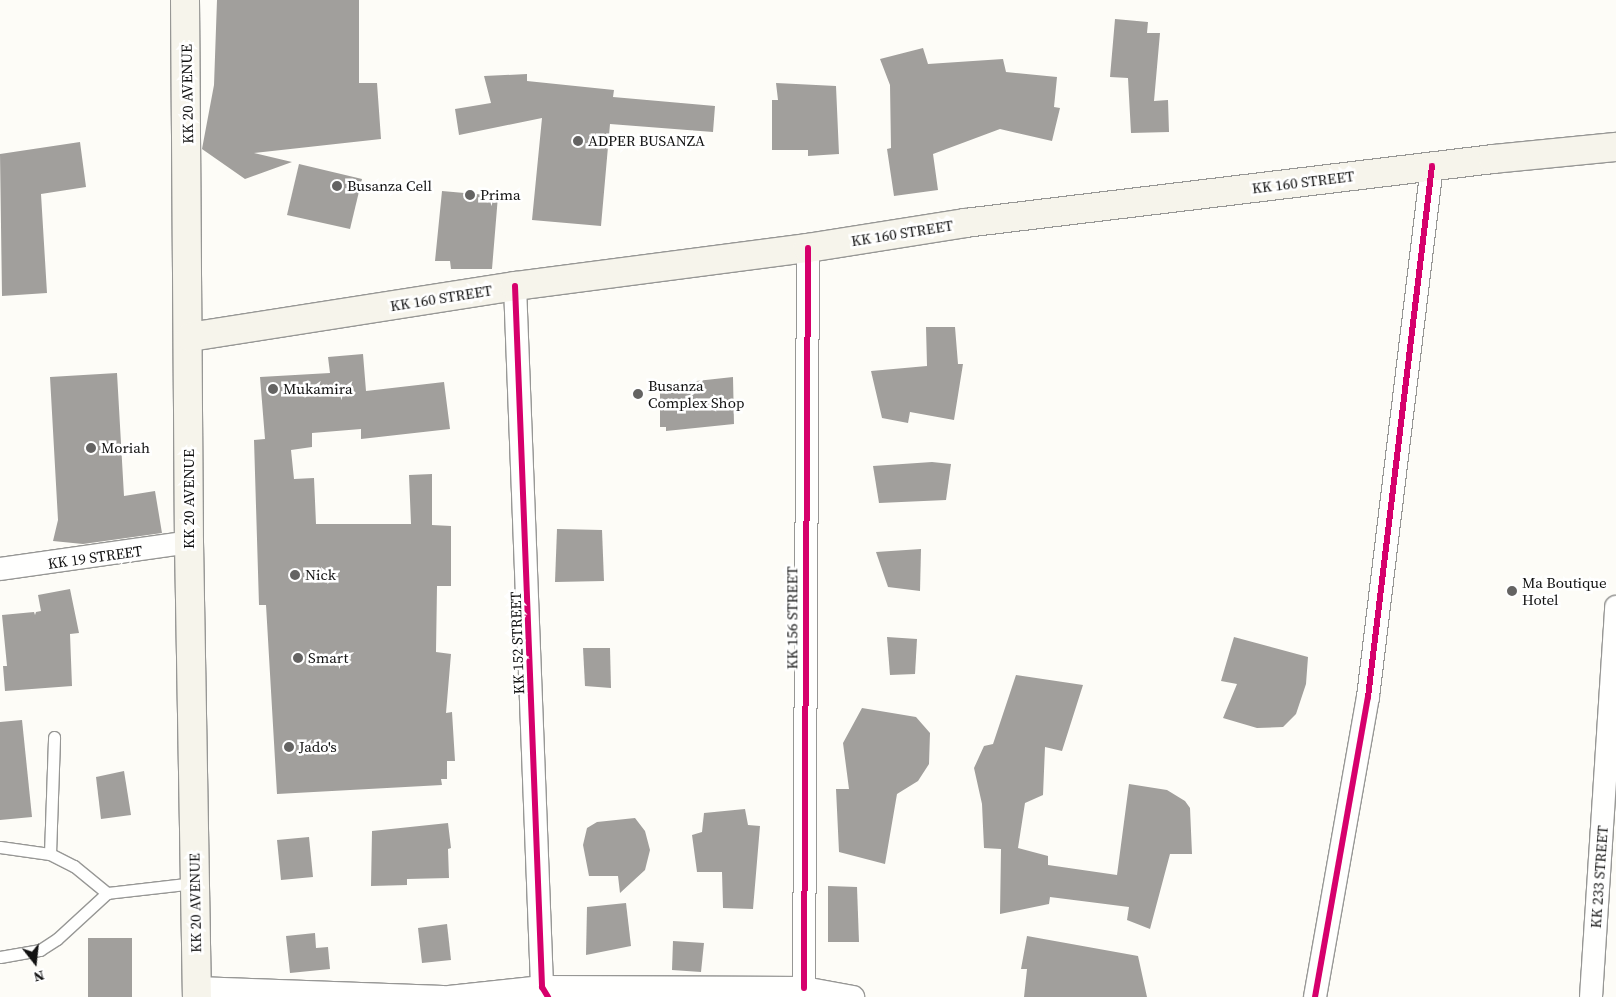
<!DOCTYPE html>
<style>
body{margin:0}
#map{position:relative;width:1616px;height:997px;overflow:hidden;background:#fdfcf7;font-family:"Source Serif 4",serif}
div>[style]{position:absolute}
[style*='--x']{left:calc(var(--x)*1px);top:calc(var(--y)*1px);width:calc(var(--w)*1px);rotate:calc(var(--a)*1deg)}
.building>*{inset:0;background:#a19f9c}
.roads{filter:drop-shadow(1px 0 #979795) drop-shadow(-1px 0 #979795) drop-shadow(0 1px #979795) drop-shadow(0 -1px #979795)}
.service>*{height:11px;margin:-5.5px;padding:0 5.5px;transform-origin:5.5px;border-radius:5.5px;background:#fffffe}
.minor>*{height:22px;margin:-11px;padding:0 11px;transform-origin:11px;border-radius:11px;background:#fffffe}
.secondary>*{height:28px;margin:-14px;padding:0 14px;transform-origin:14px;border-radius:14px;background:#f6f4eb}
.cycleway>*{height:6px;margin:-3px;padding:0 3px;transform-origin:3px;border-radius:3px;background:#d6006c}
.dots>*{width:14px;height:14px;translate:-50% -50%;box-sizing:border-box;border:2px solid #fff;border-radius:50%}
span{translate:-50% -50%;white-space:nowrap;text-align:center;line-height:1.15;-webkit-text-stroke:5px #fff;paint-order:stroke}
.street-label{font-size:15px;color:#111}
.poi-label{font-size:15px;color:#111}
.left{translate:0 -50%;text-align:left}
.north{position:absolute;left:10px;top:937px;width:50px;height:50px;-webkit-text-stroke:4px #fff;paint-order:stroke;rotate:164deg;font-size:14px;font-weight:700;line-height:20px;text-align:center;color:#111}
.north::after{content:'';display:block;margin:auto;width:18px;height:22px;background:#111;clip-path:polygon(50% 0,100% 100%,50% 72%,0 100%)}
</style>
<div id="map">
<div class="building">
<i style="clip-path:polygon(217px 0,359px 0,359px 83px,377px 83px,381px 139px,254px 153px,292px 162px,245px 179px,202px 149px,214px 85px)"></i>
<i style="clip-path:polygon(1115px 19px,1148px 22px,1147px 33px,1160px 33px,1154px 101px,1168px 100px,1169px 132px,1131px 133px,1128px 78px,1110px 77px)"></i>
<i style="clip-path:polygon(923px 48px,928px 64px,1003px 59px,1006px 72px,1057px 77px,1054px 107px,1060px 108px,1052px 141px,1000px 129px,933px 154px,938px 190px,894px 196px,887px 149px,891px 148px,890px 85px,880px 59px)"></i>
<i style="clip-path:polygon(527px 74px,527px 81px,614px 90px,613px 97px,715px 106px,713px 132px,610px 124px,601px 226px,532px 220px,542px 118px,459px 135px,455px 109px,491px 103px,484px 76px)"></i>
<i style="clip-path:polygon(776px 83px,836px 86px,839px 154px,808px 156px,808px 150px,772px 150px,772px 100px,778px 100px)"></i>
<i style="clip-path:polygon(80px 142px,86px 187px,41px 194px,47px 293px,2px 296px,0 154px)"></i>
<i style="clip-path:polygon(299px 164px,362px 179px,350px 229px,287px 215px)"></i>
<i style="clip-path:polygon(442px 191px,498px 196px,492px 269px,451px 269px,450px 261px,435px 261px)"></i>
<i style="clip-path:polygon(926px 327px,955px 327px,958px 364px,963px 364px,954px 420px,910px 412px,908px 423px,882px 418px,871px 371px,927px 366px)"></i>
<i style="clip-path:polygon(363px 354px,366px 391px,444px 382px,450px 429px,361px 439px,361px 429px,312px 433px,312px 447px,291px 450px,294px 479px,314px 478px,316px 524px,411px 524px,409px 475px,432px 474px,432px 525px,451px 526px,451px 586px,437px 586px,436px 652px,451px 654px,446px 713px,452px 712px,455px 761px,447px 761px,447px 779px,441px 779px,442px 785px,277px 794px,266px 605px,259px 605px,254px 440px,265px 439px,260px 377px,330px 373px,328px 357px)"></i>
<i style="clip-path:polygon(117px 373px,124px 496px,155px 491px,162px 533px,83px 544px,53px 541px,58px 520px,50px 377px)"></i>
<i style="clip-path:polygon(733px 377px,734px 424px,666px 431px,666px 427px,660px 427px,660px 385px)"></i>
<i style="clip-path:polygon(932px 462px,951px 464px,946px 500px,879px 503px,873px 466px)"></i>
<i style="clip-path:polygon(557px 529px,602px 530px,604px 581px,555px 582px)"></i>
<i style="clip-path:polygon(921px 549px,920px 591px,888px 587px,876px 552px)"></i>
<i style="clip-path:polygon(70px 589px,79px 633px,70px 634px,72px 686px,5px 691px,3px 666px,7px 666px,2px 615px,34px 612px,35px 615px,36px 612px,41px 611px,38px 595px)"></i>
<i style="clip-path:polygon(887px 637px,917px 639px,915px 674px,890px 675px)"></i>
<i style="clip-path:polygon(1234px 637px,1308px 657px,1306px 684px,1296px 714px,1283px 727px,1257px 728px,1223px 718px,1237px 684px,1221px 681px)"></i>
<i style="clip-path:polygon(583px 648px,610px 648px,611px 688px,585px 686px)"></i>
<i style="clip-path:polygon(1016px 675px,1083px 685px,1062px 751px,1045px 747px,1043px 795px,1025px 803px,1018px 848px,1048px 856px,1048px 865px,1117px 875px,1129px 784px,1167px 790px,1185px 801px,1190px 808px,1192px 854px,1170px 854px,1150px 929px,1127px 920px,1129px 907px,1050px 897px,1049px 904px,1000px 914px,1001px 849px,984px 848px,982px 804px,974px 768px,984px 746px,993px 744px)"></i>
<i style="clip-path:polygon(862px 708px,916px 717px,930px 733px,929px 764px,918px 781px,897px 794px,885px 864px,839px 852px,836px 789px,849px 789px,843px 743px)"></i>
<i style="clip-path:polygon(22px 720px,32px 817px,0 820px,0 722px)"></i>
<i style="clip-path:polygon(124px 771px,131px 815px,101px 819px,96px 777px)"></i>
<i style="clip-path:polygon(745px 809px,748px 825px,760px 826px,753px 909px,723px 908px,722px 872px,697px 872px,692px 835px,702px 832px,704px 813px)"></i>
<i style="clip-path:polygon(635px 818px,645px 831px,650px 850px,645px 870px,620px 893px,618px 876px,589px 876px,583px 845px,587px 828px,597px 822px)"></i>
<i style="clip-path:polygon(448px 823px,451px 848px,448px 849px,449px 878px,407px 879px,407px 885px,371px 886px,372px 831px)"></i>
<i style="clip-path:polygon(309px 837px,313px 877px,281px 880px,277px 840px)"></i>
<i style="clip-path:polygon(828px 886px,857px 887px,859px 942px,828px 942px)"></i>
<i style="clip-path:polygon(626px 903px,631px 946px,586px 955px,587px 907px)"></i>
<i style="clip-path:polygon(447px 924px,451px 960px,422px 963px,418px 928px)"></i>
<i style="clip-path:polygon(315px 933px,316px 948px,328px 947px,330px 969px,290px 973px,286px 936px)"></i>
<i style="clip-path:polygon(1027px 936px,1138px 956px,1147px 997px,1024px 997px,1027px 969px,1021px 969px)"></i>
<i style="clip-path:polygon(88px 938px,132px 938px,132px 997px,88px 997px)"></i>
<i style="clip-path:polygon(673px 941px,704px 943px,701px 972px,672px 970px)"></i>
</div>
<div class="roads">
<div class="service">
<i style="--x:0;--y:847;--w:50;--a:8"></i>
<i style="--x:50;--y:854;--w:27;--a:27"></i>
<i style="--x:74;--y:866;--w:43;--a:39.3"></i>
<i style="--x:50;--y:854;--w:117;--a:-88"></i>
<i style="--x:0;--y:957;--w:41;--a:-9.9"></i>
<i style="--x:40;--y:950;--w:20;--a:-33"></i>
<i style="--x:57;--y:939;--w:68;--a:-42.6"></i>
<i style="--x:107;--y:893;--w:89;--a:-6.5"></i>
</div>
<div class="minor">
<i style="--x:515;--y:286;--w:702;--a:87.79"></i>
<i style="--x:542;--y:987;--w:12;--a:59"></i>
<i style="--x:0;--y:569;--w:191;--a:-8.1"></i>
<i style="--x:196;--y:988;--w:247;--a:2.1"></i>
<i style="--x:804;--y:988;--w:740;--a:-89.69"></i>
<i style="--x:449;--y:997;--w:94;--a:-6.1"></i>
<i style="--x:542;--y:987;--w:262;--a:0.2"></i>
<i style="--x:804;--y:988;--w:50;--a:10.4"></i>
<i style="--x:1315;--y:997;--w:305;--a:-80"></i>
<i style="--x:1368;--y:697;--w:535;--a:-83.13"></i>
<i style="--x:1591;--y:997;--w:391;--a:-86.3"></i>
</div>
<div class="secondary">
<i style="--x:185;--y:0;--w:542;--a:89.58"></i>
<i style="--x:189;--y:542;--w:455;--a:89"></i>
<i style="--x:190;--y:337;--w:329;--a:-8.9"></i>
<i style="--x:515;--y:286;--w:295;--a:-7.4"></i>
<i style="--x:808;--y:248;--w:159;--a:-9"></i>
<i style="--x:965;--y:223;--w:532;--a:-6.91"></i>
<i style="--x:1493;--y:159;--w:124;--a:-5.6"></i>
</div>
</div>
<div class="cycleway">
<i style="--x:515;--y:286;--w:702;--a:87.79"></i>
<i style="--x:542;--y:987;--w:12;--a:59"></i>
<i style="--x:804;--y:988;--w:740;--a:-89.69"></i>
<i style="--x:1315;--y:997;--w:305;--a:-80"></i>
<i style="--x:1368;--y:697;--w:535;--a:-83.13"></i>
</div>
<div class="dots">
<i style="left:578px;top:141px;background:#646362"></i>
<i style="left:337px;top:186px;background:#646362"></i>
<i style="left:470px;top:195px;background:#646362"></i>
<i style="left:273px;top:389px;background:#646362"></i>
<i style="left:638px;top:394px;background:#646362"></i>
<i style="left:91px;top:448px;background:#646362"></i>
<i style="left:295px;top:575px;background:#646362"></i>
<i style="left:1512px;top:591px;background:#646362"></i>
<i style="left:298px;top:658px;background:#646362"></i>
<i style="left:289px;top:747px;background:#646362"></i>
</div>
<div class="street-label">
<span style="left:187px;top:94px;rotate:-91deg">KK 20 AVENUE</span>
<span style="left:1303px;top:182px;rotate:-7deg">KK 160 STREET</span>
<span style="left:902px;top:233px;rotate:-9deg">KK 160 STREET</span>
<span style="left:441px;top:298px;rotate:-9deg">KK 160 STREET</span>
<span style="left:189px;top:499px;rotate:-90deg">KK 20 AVENUE</span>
<span style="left:95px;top:557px;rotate:-8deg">KK 19 STREET</span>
<span style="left:792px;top:618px;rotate:-90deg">KK 156 STREET</span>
<span style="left:517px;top:643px;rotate:-92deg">KK 152 STREET</span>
<span style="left:1599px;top:877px;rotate:-86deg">KK 233 STREET</span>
<span style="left:195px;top:903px;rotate:-91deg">KK 20 AVENUE</span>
</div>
<div class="poi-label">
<span class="left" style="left:588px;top:141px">ADPER BUSANZA</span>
<span class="left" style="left:347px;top:186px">Busanza Cell</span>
<span class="left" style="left:480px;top:195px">Prima</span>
<span class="left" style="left:648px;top:394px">Busanza<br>Complex Shop</span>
<span class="left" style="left:283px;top:389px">Mukamira</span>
<span class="left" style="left:101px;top:448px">Moriah</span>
<span class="left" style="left:305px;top:575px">Nick</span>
<span class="left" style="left:1522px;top:591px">Ma Boutique<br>Hotel</span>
<span class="left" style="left:308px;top:658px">Smart</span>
<span class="left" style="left:299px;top:747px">Jado's</span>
</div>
<div class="north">N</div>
</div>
